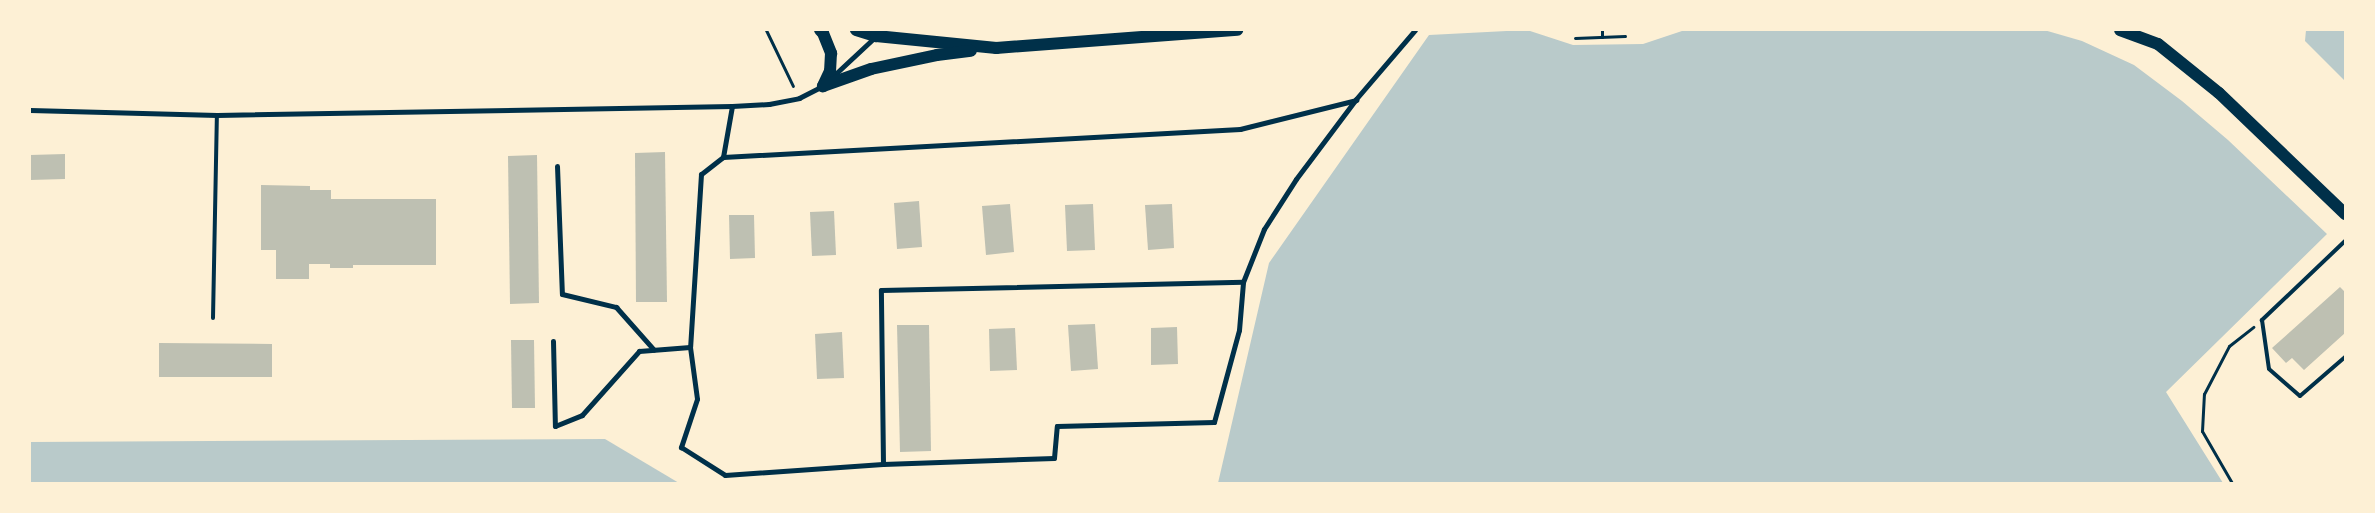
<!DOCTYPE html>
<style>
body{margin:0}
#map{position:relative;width:2375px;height:513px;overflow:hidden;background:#fdf0d5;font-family:Commissioner,sans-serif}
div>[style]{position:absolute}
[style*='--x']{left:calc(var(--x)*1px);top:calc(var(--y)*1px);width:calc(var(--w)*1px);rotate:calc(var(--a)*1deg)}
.green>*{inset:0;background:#b9caca}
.building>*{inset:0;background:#bec0b2}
.path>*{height:3px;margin:-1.5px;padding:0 1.5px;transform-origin:1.5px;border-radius:1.5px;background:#003049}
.service>*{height:4px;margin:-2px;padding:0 2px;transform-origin:2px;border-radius:2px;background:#003049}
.minor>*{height:5px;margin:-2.5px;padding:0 2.5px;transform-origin:2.5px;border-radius:2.5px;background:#003049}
.primary>*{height:12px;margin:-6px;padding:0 6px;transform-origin:6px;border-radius:6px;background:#003049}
span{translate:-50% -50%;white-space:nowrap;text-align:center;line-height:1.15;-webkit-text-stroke:4.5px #fdf0d5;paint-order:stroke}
.frame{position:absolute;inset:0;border:31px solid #fdf0d5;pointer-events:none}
</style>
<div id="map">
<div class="green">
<i style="clip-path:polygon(1527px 30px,1573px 45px,1643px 44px,1685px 30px,2044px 30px,2082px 41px,2134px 65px,2182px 101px,2228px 140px,2327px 234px,2166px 392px,2223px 483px,1218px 483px,1269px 263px,1429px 35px)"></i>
<i style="clip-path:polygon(2306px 30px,2345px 30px,2345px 81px,2305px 41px)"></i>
<i style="clip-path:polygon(605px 439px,679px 483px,30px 483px,30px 442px)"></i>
</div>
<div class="building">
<i style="clip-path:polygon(665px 152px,667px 302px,636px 302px,635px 153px)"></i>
<i style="clip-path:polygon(65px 154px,65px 179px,30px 180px,30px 155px)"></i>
<i style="clip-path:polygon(537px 155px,539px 303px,510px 304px,508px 156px)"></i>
<i style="clip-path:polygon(261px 185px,310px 186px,310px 190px,331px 190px,331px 199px,436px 199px,436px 265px,353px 265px,353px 268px,330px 268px,330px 264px,309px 264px,309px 279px,276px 279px,276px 250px,261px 250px)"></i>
<i style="clip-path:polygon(919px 201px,922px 247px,897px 249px,894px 203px)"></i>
<i style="clip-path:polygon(1010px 204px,1014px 252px,986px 255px,982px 206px)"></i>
<i style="clip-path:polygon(1093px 204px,1095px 250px,1067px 251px,1065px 205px)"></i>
<i style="clip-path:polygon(1172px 204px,1174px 248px,1148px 250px,1145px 205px)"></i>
<i style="clip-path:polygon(834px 211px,836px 255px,812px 256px,810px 212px)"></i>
<i style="clip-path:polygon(729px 215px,754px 215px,755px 258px,730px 259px)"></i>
<i style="clip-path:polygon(2340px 287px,2345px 292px,2345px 333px,2304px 370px,2292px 358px,2286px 363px,2272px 348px)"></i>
<i style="clip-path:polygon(1095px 324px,1098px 369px,1071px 371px,1068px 325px)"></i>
<i style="clip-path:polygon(897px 325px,929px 325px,931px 451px,900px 452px)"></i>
<i style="clip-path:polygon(1177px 327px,1178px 364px,1151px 365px,1151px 328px)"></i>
<i style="clip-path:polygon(1015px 328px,1017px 370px,990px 371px,989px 329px)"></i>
<i style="clip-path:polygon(842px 332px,844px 378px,817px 379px,815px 334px)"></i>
<i style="clip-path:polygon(511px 340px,534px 340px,535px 408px,512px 408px)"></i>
<i style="clip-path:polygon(159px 343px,272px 344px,272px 377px,159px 377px)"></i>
</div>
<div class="path">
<i style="--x:766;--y:30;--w:62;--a:64.3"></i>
<i style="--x:1602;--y:30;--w:7;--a:90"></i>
<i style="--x:1575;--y:38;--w:50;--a:-2.3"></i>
<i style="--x:2232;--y:483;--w:60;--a:-120"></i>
<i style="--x:2202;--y:431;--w:37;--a:-87"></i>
<i style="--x:2204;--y:394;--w:54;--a:-62.5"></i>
<i style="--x:2229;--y:346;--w:31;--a:-38"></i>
</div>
<div class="service">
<i style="--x:2345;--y:241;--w:115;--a:136.4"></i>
<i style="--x:2262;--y:320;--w:49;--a:81.9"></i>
<i style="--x:2269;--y:369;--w:41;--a:41.1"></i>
<i style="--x:2300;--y:396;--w:60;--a:-40.9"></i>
<i style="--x:213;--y:318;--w:203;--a:-88.9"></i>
</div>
<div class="minor">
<i style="--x:831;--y:78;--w:62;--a:-43"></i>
<i style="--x:732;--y:106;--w:52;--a:100"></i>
<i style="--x:723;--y:157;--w:28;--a:142"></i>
<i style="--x:701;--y:174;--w:173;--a:93.6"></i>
<i style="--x:690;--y:347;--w:52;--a:82.3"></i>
<i style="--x:697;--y:399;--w:51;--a:108.4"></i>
<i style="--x:681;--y:447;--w:52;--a:32.5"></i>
<i style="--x:725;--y:475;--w:158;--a:-4"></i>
<i style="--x:883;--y:464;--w:171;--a:-2"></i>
<i style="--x:1054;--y:458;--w:32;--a:-85"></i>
<i style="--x:1057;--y:426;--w:157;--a:-1.5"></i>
<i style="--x:1214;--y:422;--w:95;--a:-74.8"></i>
<i style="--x:1239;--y:330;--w:48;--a:-85.2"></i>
<i style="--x:1243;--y:282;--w:57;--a:-68.4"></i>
<i style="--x:1264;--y:229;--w:59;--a:-57.4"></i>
<i style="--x:1296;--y:179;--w:100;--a:-53.1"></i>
<i style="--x:1356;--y:99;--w:91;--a:-49.5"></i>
<i style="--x:30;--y:110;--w:187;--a:1.5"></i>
<i style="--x:217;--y:115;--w:515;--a:-1"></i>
<i style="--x:732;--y:106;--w:37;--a:-3"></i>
<i style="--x:769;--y:104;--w:31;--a:-11"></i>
<i style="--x:799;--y:98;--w:27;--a:-27"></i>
<i style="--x:723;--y:157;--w:518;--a:-3.1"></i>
<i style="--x:1240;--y:129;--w:120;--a:-14"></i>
<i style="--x:557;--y:166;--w:128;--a:87.8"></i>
<i style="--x:562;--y:294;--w:56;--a:13.5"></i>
<i style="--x:616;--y:307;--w:57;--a:48.5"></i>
<i style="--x:553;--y:341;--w:85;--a:88.7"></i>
<i style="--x:555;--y:426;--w:29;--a:-22"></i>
<i style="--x:582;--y:415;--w:86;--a:-48.3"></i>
<i style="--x:639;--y:351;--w:51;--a:-4.5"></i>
<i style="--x:883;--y:464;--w:174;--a:-90.7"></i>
<i style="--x:881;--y:290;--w:362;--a:-1.3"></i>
</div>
<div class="primary">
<i style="--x:820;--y:30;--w:4;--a:45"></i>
<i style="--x:823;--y:33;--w:22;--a:68"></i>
<i style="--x:831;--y:53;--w:18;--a:93"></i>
<i style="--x:830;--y:71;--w:17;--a:115"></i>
<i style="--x:856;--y:30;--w:21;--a:17"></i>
<i style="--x:876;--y:36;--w:121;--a:5.7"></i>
<i style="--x:996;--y:48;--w:242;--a:-4.3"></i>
<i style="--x:2120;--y:30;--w:40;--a:20.2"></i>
<i style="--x:2158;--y:44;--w:78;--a:38.8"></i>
<i style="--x:2219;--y:93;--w:175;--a:43.8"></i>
<i style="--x:823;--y:86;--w:51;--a:-19.5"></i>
<i style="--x:871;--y:69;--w:67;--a:-12"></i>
<i style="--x:937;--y:55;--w:34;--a:-7"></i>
</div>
<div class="frame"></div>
</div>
